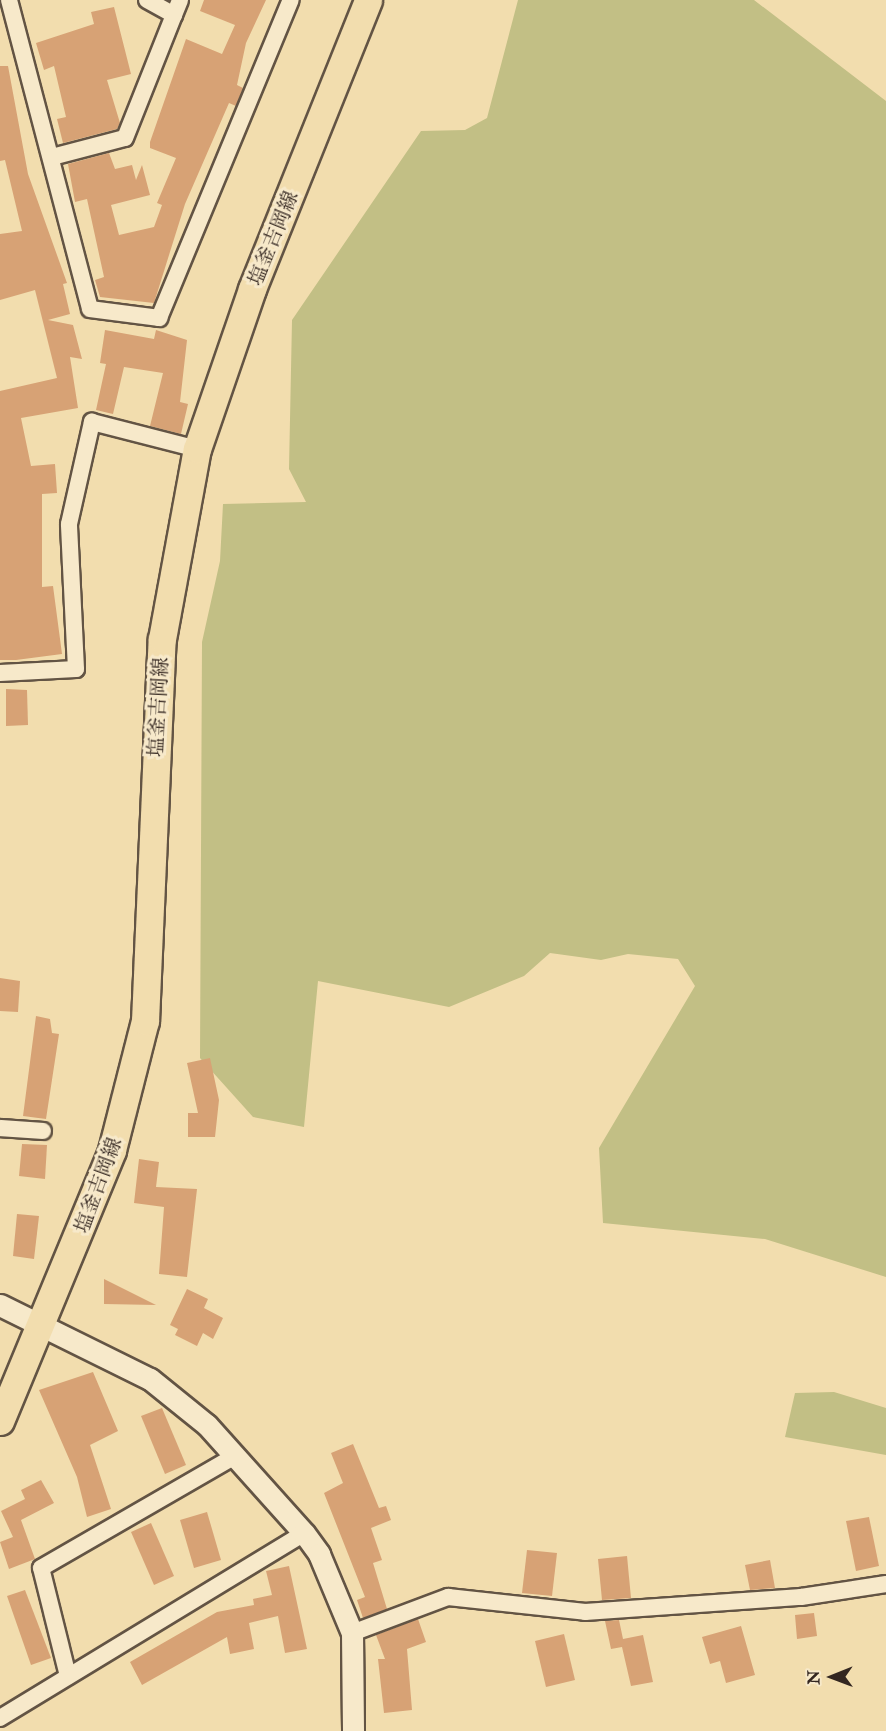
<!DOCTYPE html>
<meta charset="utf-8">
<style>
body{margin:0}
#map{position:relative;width:886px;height:1731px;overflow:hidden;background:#f2ddae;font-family:"IM FELL Double Pica","Noto Serif JP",serif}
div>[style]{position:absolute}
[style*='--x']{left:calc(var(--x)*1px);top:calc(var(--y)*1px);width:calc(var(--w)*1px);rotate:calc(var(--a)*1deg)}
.green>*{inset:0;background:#c2bf85}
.building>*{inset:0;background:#d7a275}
.roads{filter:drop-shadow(2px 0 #635444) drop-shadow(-2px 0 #635444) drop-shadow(0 2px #635444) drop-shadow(0 -2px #635444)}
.minor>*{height:16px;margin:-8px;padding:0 8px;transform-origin:8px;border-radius:8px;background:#f7e9ca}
.tertiary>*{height:21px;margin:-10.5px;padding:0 10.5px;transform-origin:10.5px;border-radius:10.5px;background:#f7e9ca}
.primary>*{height:27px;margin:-13.5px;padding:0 13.5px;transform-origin:13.5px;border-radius:13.5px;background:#f2ddae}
span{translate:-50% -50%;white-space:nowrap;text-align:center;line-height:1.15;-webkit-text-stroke:6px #f7e9ca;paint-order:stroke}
.street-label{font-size:20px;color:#332620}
.north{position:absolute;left:802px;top:1647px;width:60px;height:60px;-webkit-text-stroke:4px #f7e9ca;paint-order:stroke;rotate:269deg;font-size:16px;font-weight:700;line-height:24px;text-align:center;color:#332620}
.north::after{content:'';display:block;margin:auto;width:21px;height:27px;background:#332620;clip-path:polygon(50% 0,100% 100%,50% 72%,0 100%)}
</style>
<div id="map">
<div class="green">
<i style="clip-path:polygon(518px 0,754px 0,886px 101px,886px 1277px,765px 1239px,603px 1223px,599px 1148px,695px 986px,678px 959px,628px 954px,601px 960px,550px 953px,524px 976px,449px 1007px,318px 981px,304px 1127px,253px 1117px,200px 1058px,202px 642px,220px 561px,223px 504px,306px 502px,289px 469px,292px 320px,421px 131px,465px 130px,487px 118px)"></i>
<i style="clip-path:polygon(834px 1392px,886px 1408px,886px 1455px,785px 1437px,795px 1393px)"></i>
</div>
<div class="building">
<i style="clip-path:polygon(204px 0,266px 0,246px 43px,237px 85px,243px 88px,236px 106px,229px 103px,185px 204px,154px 303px,100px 297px,95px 280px,104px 277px,87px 199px,75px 202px,68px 164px,109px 153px,115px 169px,132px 165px,136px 180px,142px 165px,150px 195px,111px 205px,119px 235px,154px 227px,162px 205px,157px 203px,176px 158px,150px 148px,150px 142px,186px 39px,222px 54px,235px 25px,200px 11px)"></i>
<i style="clip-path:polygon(114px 7px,131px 74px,107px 80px,120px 123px,117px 129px,63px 143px,57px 119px,66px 117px,54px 66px,44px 70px,36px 43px,94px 24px,91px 12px)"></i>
<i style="clip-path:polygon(0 66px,8px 66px,28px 174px,67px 283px,63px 284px,70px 314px,48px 320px,73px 325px,82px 359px,70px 357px,78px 408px,21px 418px,31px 466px,55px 464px,57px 493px,42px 494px,42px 587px,53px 586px,62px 654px,16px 660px,0 660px,0 391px,57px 378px,35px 290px,0 300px,0 234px,22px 231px,5px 160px,0 161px)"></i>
<i style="clip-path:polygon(105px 330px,154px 339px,156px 330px,187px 340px,180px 402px,188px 404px,181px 434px,150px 426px,163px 373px,124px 367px,113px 414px,96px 410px,106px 364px,100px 363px)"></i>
<i style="clip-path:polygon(6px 689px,27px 690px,28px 725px,6px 726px)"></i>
<i style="clip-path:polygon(0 978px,20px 981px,18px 1012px,0 1011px)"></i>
<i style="clip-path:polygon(36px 1016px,50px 1019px,52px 1033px,59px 1034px,46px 1119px,23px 1116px)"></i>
<i style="clip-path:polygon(210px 1058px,219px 1100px,215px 1137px,188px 1137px,188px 1113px,198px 1113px,187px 1063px)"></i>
<i style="clip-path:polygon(22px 1144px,47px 1145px,45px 1179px,19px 1176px)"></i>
<i style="clip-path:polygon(139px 1159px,159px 1162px,156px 1187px,197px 1189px,187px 1277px,159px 1274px,164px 1207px,134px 1203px)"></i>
<i style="clip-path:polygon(17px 1214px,39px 1216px,34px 1259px,13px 1256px)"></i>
<i style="clip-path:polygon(104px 1279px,156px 1305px,104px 1304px)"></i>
<i style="clip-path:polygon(187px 1289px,208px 1299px,204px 1308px,223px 1318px,213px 1339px,203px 1333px,197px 1346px,175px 1335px,178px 1329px,170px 1325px)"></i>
<i style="clip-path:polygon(93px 1372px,118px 1431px,90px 1445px,111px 1509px,87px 1517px,77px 1477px,39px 1390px)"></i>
<i style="clip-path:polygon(162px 1408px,186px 1465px,165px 1474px,141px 1416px)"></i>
<i style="clip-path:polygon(353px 1444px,379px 1508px,386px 1506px,391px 1520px,371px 1528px,382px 1560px,373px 1563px,387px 1609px,363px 1618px,357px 1600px,365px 1597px,324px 1493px,343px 1483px,331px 1453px)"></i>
<i style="clip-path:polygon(41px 1480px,54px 1503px,21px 1520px,35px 1559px,9px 1569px,0 1542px,13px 1537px,1px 1511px,25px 1499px,21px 1490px)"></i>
<i style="clip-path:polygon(207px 1512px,221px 1560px,194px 1568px,180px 1520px)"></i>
<i style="clip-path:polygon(869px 1517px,879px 1566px,856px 1571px,846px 1521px)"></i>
<i style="clip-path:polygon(151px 1523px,174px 1576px,154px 1585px,131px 1532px)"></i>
<i style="clip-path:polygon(527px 1550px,557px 1553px,552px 1596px,522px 1593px)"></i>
<i style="clip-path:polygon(627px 1556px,631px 1598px,602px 1600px,598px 1559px)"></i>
<i style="clip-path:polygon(770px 1560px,775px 1588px,750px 1590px,745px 1565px)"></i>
<i style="clip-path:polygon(289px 1566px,307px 1649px,285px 1653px,278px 1616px,249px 1623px,254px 1649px,230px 1654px,227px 1637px,142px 1685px,130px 1662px,217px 1612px,254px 1605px,253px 1599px,272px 1595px,266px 1571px)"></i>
<i style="clip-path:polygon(25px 1590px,51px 1658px,31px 1665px,7px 1596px)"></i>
<i style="clip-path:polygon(814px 1613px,817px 1636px,797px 1639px,795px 1615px)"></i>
<i style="clip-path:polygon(418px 1619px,426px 1642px,407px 1649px,412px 1710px,384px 1713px,378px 1659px,385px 1659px,376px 1635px)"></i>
<i style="clip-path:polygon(619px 1620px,623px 1639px,643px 1635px,653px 1682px,631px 1686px,622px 1647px,611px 1649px,605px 1621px)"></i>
<i style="clip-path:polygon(741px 1626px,755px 1675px,726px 1683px,720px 1661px,710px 1664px,702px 1637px)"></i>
<i style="clip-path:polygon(564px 1634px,575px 1680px,546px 1687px,535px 1641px)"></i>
</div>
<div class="roads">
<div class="minor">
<i style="--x:9;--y:0;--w:319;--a:75.3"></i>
<i style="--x:90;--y:309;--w:70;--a:7.4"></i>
<i style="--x:159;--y:318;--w:344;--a:-67.5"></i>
<i style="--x:147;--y:0;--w:31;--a:29"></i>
<i style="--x:174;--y:15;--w:16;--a:-68"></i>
<i style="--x:52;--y:157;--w:75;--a:-14.6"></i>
<i style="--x:125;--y:138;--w:132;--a:-68.3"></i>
<i style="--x:0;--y:673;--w:76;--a:-3"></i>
<i style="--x:76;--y:669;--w:145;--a:-92.8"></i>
<i style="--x:69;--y:524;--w:105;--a:-77.3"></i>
<i style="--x:92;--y:422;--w:108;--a:14.4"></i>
<i style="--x:0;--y:1128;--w:43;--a:4"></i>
<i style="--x:352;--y:1633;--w:103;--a:-20.6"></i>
<i style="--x:448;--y:1597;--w:138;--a:6.2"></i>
<i style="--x:585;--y:1612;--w:217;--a:-4"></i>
<i style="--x:801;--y:1597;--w:86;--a:-8.7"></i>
<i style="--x:68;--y:1676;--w:111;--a:-104"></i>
<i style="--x:41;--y:1568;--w:224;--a:-30"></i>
<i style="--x:0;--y:1718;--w:356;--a:-31.3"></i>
</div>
<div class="tertiary">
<i style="--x:0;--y:1305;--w:167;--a:26.3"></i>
<i style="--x:150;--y:1379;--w:73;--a:38.9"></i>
<i style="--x:207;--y:1425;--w:145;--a:48.1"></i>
<i style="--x:304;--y:1533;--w:26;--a:54"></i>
<i style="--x:319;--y:1554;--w:86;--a:67.3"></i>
<i style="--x:352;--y:1633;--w:98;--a:89.4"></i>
</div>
<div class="primary">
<i style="--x:0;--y:1421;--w:293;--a:-67.5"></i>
<i style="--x:112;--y:1150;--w:133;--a:-75.7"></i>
<i style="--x:145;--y:1021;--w:382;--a:-87.5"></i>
<i style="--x:162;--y:639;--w:193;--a:-79.6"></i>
<i style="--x:197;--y:449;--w:169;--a:-71"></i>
<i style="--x:252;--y:289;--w:311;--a:-68.1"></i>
</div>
</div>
<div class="street-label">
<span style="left:273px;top:238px;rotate:-68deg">塩釜吉岡線</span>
<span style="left:158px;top:707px;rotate:-87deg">塩釜吉岡線</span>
<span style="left:98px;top:1185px;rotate:-70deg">塩釜吉岡線</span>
</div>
<div class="north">N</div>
</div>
